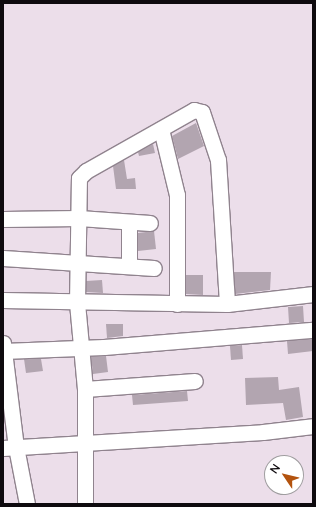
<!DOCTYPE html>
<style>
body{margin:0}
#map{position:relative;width:316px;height:507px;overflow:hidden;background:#ecdeea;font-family:Lato,sans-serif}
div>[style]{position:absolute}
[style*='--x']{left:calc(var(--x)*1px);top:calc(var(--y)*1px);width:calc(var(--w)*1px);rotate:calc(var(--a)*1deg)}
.building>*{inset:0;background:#b2a5b0}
.roads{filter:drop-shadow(1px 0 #90838e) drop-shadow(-1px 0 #90838e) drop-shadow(0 1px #90838e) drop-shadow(0 -1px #90838e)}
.minor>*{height:15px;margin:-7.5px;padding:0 7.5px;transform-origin:7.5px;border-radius:7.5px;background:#fff}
span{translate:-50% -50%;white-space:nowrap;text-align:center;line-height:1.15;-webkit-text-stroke:3px #fff;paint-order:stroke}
.frame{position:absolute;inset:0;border:4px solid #0e0a0e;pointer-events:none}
.north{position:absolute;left:264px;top:455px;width:40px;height:40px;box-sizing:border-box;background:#fff;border:1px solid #9f9d9f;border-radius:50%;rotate:305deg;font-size:11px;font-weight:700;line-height:16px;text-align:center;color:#0e0a0e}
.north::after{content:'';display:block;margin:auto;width:14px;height:18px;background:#b3530e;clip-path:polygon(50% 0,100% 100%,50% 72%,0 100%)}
</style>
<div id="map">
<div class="building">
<i style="clip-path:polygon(196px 123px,204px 146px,178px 159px,172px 136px)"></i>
<i style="clip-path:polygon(153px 144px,155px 153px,139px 156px,138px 152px)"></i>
<i style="clip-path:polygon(124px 160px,127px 179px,135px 178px,136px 189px,116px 189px,113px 166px)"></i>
<i style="clip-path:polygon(154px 231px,156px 249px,138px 251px,138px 233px)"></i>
<i style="clip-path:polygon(234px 272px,271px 272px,270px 290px,235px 294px)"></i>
<i style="clip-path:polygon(186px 275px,203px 275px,203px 295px,186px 294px)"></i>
<i style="clip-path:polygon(102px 280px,103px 293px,86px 292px,86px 281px)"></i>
<i style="clip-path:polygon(303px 306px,304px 322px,289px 323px,288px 307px)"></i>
<i style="clip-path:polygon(106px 324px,123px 324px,123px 336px,107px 338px)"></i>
<i style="clip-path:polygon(313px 339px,313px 351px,288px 354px,287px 341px)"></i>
<i style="clip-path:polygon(242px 345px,243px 359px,231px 360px,230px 346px)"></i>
<i style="clip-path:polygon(106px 356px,108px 372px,93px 374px,91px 357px)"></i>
<i style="clip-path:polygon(24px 359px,41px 359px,43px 371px,26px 373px)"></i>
<i style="clip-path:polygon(278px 377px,279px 390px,299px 387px,303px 417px,286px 420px,283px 403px,246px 405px,245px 378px)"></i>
<i style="clip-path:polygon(187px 391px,188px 401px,133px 405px,132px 395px)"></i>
</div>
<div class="roads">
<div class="minor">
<i style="--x:161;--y:129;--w:68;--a:76.4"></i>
<i style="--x:177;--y:195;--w:109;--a:90"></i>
<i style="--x:3;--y:219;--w:76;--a:-0.8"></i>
<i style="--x:79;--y:218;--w:71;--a:4"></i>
<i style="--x:3;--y:258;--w:151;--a:3.8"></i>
<i style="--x:129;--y:266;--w:44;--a:-90"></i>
<i style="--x:3;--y:300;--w:224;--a:1"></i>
<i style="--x:227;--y:304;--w:87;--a:-6.6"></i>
<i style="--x:3;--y:343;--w:105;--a:82.9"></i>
<i style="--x:16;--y:447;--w:58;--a:79.1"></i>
<i style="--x:3;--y:351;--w:101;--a:-2.3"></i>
<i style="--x:104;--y:347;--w:210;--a:-4.7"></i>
<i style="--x:85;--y:389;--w:110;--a:-4.2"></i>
<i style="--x:3;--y:448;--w:260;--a:-3.5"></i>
<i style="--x:263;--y:432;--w:50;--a:-6.8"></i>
<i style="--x:85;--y:504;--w:115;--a:-90"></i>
<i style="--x:85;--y:389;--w:86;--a:-95.3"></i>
<i style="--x:77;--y:303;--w:125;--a:-89.1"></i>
<i style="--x:79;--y:178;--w:10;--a:-45"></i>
<i style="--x:86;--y:171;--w:124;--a:-29.5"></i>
<i style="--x:194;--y:110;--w:8;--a:14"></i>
<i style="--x:202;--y:112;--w:51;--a:71.6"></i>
<i style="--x:218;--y:160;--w:144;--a:86.4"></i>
</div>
</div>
<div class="frame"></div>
<div class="north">N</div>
</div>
